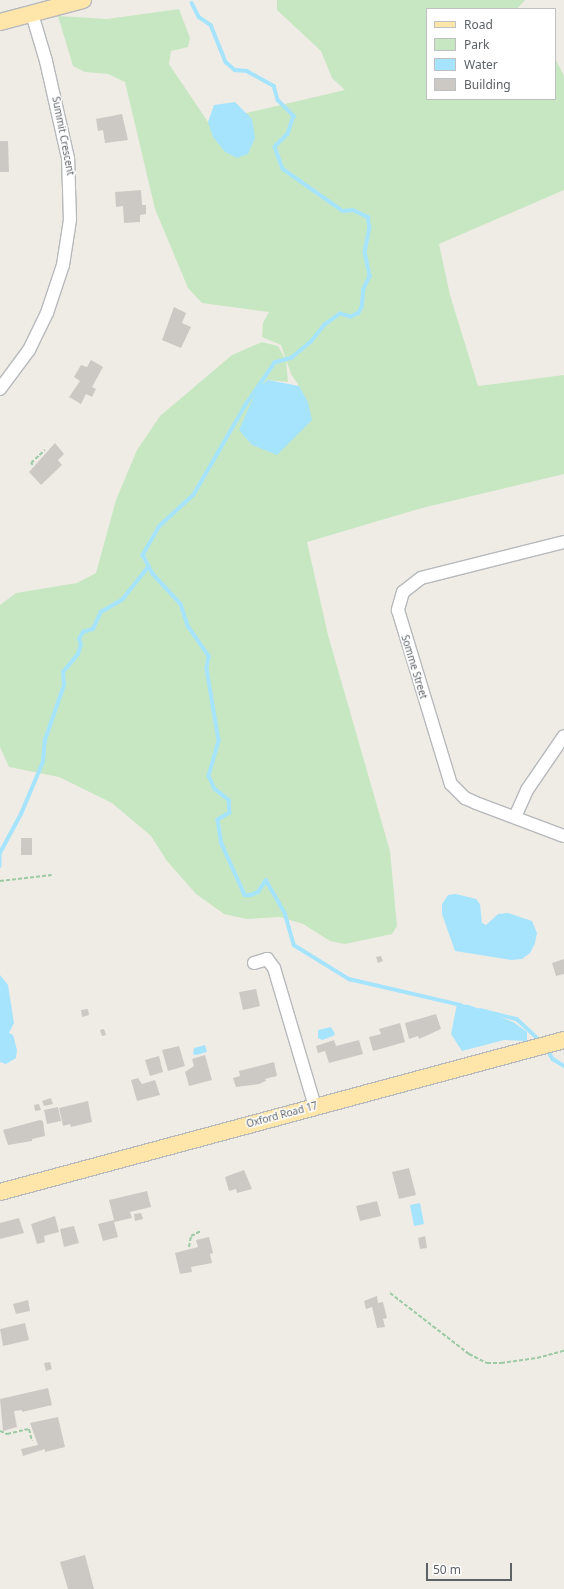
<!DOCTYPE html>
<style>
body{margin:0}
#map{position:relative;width:564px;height:1589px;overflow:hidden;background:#efece5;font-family:"Noto Sans",sans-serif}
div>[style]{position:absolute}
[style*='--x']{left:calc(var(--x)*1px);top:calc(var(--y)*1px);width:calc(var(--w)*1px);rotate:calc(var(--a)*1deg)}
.green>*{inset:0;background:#c7e7c2}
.water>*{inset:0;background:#a6e4fe}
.stream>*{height:3.5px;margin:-1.75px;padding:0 1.75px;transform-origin:1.75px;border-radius:1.75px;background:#a6e4fe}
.building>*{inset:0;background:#ccc9c5}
.path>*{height:2px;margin-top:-1px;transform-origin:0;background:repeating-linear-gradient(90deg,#9ccaa4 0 4px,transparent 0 6px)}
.roads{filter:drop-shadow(1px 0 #b6b9bc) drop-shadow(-1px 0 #b6b9bc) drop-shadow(0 1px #b6b9bc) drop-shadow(0 -1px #b6b9bc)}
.minor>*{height:12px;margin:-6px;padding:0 6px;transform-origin:6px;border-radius:6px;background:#fff}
.major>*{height:16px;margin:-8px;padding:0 8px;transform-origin:8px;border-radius:8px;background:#fee6ab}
span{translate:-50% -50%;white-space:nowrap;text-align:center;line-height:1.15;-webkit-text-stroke:3px #fff;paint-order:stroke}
.street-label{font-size:10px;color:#5d6266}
.legend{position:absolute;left:426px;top:8px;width:130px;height:92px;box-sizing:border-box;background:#fff;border:1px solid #bec0c2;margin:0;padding:5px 7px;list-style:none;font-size:12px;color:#5d6266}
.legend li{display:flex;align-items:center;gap:8px;height:20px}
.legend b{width:20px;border:1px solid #bec0c2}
.scale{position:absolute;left:426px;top:1563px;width:86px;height:18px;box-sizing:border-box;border:2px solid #5d6266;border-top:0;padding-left:5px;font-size:12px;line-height:14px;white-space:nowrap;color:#5d6266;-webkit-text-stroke:3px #fff;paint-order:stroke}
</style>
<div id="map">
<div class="green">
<i style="clip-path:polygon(277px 0,525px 0,517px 9px,427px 9px,427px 99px,555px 99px,555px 58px,564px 76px,564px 190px,439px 244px,450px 295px,478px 386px,564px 375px,564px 474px,422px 508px,307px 542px,328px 635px,390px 851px,397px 926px,392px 934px,345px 944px,330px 941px,303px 924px,280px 917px,247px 919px,224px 914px,196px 894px,167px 861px,151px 836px,112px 803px,59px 777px,9px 767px,0 747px,0 605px,16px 593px,77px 583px,96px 573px,116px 500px,137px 450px,160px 416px,232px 355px,262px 342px,278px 346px,286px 360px,288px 382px,268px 380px,258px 387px,240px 430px,252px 445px,299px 386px,291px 374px,281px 345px,262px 337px,263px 323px,269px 312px,202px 303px,188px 288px,155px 209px,125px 82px,108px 74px,85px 72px,73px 66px,58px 16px,107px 19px,179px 9px,190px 38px,188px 47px,171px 51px,169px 64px,208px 122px,345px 90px,332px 78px,321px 51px,277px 10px)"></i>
</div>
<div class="water">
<i style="clip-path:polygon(235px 102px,252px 119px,255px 138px,248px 154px,237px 158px,225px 152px,213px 137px,208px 122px,214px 105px)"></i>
<i style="clip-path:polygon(268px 380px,299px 386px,308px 402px,312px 420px,277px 455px,252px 445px,239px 430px,258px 387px)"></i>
<i style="clip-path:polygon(456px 894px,476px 899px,480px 904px,482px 923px,486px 925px,498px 914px,508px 913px,532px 921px,537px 933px,535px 943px,530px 953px,522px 959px,511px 960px,455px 951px,442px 914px,442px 904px,448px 895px)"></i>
<i style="clip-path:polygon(0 975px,8px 985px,14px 1023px,9px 1033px,13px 1035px,17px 1050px,16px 1058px,6px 1064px,0 1062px)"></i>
<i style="clip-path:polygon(457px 1004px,469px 1005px,513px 1022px,527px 1032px,527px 1041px,504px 1040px,462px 1051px,451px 1034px)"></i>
<i style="clip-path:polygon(331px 1027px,335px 1034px,333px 1036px,322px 1040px,318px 1038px,318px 1030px)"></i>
<i style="clip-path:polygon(205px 1045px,207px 1052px,196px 1055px,193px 1054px,194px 1048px)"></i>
<i style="clip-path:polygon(420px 1203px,424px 1224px,414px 1226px,410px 1205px)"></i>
</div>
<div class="stream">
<i style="--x:192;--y:3;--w:16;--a:63"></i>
<i style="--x:199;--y:17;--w:14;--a:34"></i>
<i style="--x:211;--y:25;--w:40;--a:68"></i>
<i style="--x:226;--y:62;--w:12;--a:42"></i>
<i style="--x:235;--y:70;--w:12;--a:5"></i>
<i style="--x:247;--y:71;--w:31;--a:29"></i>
<i style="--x:274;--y:86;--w:15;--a:74"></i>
<i style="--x:278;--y:100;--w:23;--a:45"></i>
<i style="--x:294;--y:116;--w:19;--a:108"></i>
<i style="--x:288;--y:134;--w:18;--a:135"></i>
<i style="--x:275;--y:147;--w:23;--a:70"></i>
<i style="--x:283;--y:169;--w:73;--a:35"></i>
<i style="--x:343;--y:211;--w:10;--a:-6"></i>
<i style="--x:353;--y:210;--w:17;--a:25"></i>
<i style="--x:368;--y:217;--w:10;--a:79"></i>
<i style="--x:370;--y:227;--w:25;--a:101"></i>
<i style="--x:365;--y:252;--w:25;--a:78"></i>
<i style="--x:370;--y:276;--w:14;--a:115"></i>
<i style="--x:364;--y:289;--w:18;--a:96"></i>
<i style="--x:362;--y:307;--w:7;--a:117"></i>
<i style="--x:359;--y:313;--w:9;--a:153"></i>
<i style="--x:351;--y:317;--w:11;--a:-165"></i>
<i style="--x:340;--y:314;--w:19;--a:144"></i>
<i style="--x:325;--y:325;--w:22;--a:129"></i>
<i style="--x:311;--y:342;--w:25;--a:140"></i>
<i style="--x:292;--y:358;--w:18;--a:164"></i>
<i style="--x:275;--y:363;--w:51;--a:124.6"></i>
<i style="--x:246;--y:405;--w:104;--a:120"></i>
<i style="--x:194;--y:495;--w:46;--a:137.6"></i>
<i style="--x:160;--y:526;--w:34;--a:120"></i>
<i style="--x:143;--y:555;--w:21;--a:62"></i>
<i style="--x:153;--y:574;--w:41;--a:47"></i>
<i style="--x:181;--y:604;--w:23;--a:72"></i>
<i style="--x:188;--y:626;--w:37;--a:55"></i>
<i style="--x:209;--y:656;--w:13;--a:99"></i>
<i style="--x:207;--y:669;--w:73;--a:80.5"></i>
<i style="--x:219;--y:741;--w:36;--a:106"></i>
<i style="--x:209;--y:776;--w:14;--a:65"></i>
<i style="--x:215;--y:789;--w:18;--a:38"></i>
<i style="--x:229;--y:800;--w:13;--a:86"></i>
<i style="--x:230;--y:813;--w:14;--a:150"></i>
<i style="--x:218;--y:820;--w:24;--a:81"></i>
<i style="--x:222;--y:844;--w:56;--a:65.7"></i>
<i style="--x:245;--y:895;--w:6;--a:0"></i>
<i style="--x:251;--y:895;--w:8;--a:-23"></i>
<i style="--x:258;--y:892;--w:14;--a:-56"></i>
<i style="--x:266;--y:880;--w:38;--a:60"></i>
<i style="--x:285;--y:913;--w:33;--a:74"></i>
<i style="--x:294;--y:945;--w:65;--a:31.7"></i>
<i style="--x:349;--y:979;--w:115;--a:13.1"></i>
<i style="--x:0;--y:853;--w:44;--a:-61.7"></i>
<i style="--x:21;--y:814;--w:56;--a:-67.1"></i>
<i style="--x:43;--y:762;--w:22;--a:-85"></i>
<i style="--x:45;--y:740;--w:58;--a:-70.9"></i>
<i style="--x:64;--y:685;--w:13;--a:-94"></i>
<i style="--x:63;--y:672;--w:23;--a:-50"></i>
<i style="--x:78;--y:654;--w:9;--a:-72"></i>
<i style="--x:81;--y:645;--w:6;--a:-108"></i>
<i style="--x:79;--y:639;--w:8;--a:-60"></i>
<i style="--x:83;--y:632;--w:10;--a:-17"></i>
<i style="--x:93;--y:629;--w:19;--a:-65"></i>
<i style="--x:101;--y:612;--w:24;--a:-30"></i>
<i style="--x:122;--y:600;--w:43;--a:-51.5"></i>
<i style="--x:0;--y:854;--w:12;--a:90"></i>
<i style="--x:480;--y:1010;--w:38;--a:14"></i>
<i style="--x:517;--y:1019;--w:26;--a:43"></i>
<i style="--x:550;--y:1054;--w:6;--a:59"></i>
<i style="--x:553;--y:1059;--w:13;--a:32"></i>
</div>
<div class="building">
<i style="clip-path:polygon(122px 114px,128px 140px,105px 143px,103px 130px,98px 131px,96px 119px)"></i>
<i style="clip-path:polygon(0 141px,8px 141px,9px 172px,0 172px)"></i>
<i style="clip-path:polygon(141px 190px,142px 205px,146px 205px,146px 214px,140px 215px,140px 222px,124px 223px,123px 206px,116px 207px,115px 192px)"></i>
<i style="clip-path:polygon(174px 307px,186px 313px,182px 323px,191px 327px,181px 348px,162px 340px)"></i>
<i style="clip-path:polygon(91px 360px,103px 367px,92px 387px,96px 389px,92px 397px,86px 394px,81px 404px,69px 397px,80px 381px,74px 377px,81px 365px,87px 367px)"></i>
<i style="clip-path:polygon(55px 443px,64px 454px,58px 460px,62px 465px,41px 485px,29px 472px)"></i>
<i style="clip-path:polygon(21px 838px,32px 838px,32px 855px,21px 855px)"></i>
<i style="clip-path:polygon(381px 956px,383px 961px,378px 963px,376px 957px)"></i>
<i style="clip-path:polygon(564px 959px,564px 974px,556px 976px,552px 963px)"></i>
<i style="clip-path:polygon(256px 989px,260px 1006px,243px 1010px,239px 992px)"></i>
<i style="clip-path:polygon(88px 1009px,89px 1015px,82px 1017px,81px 1010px)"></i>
<i style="clip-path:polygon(436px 1014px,441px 1029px,419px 1039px,418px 1036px,409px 1039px,405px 1023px)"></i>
<i style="clip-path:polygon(400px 1023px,405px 1042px,373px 1051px,369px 1037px,381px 1034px,379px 1029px)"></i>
<i style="clip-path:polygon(104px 1029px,106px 1035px,102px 1036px,100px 1030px)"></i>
<i style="clip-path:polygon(334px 1040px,336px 1046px,359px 1040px,363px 1054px,329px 1063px,325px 1051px,318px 1053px,316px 1046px)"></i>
<i style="clip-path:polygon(179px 1046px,185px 1066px,168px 1071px,162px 1050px)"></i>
<i style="clip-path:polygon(205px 1055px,212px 1080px,189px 1086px,185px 1072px,194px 1066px,192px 1059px)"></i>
<i style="clip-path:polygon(159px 1056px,163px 1072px,150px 1076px,145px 1060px)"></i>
<i style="clip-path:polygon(274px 1062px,277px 1076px,265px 1079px,266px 1081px,259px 1084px,236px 1087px,233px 1078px,240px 1076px,239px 1071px)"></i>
<i style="clip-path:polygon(138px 1078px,142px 1084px,155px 1080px,160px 1095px,137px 1101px,131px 1080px)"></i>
<i style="clip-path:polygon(51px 1098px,53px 1104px,44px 1106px,42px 1101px)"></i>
<i style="clip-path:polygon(88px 1101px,92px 1122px,71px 1127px,70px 1124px,63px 1126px,59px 1108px)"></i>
<i style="clip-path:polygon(39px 1104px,41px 1110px,35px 1111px,34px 1105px)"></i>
<i style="clip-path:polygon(58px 1107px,61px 1121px,47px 1124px,44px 1110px)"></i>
<i style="clip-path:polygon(40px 1120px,43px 1121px,45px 1136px,32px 1139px,32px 1141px,8px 1145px,3px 1130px)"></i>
<i style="clip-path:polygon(409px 1168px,416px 1195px,399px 1199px,392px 1172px)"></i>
<i style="clip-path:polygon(244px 1170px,252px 1189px,237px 1193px,236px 1189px,229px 1191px,225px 1177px)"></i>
<i style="clip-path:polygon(147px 1191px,151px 1207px,130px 1212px,132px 1218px,114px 1222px,118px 1237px,103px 1241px,98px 1224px,114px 1220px,109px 1200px)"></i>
<i style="clip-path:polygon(377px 1201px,381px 1216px,360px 1221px,356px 1206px)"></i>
<i style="clip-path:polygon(141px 1213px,143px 1219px,135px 1221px,134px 1214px)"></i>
<i style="clip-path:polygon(55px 1216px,59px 1232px,44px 1236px,45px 1242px,37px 1244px,31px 1224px)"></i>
<i style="clip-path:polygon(19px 1218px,24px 1233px,0 1239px,0 1223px)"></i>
<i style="clip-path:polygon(74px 1226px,79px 1243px,64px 1247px,60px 1229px)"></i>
<i style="clip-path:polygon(425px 1236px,427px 1248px,420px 1249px,418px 1238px)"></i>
<i style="clip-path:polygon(209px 1237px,213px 1253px,210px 1254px,212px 1263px,191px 1267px,192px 1272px,180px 1274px,175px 1253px,198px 1247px,196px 1240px)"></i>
<i style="clip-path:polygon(377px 1296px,378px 1303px,383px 1302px,387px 1318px,383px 1319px,385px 1327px,377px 1328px,372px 1307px,366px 1309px,364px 1301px)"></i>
<i style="clip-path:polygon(28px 1300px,30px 1311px,16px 1314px,13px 1304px)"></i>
<i style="clip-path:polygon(25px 1323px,29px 1340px,3px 1346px,0 1329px)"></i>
<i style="clip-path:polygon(50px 1362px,52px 1369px,46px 1371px,44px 1363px)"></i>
<i style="clip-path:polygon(48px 1388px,52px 1405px,22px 1412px,22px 1410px,14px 1411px,17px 1427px,3px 1431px,0 1399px)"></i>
<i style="clip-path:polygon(58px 1417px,65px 1447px,45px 1452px,45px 1449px,23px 1456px,21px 1449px,38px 1445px,30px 1423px)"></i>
<i style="clip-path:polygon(85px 1555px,94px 1589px,68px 1589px,60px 1562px)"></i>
</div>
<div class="path">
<i style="--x:33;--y:465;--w:3;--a:-135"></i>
<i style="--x:31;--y:463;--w:19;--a:-43"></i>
<i style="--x:0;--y:881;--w:52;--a:-6.6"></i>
<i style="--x:189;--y:1247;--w:11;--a:-80"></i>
<i style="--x:191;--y:1236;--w:11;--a:-27"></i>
<i style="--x:390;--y:1293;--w:100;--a:37.7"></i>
<i style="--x:469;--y:1354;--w:20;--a:27"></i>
<i style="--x:487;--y:1363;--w:14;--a:0"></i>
<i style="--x:501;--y:1363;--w:36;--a:-8"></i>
<i style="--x:537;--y:1358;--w:28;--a:-15"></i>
<i style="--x:0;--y:1431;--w:8;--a:23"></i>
<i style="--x:7;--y:1434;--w:23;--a:-13"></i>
<i style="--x:29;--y:1429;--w:12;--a:76"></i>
</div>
<div class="roads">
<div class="minor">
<i style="--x:0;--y:389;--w:49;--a:-53.4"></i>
<i style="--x:29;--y:350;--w:41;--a:-64.1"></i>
<i style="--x:47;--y:313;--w:51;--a:-71.6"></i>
<i style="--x:63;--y:265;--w:46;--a:-81.2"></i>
<i style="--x:70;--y:220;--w:62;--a:-91.8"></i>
<i style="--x:68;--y:158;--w:99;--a:-102.8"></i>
<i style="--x:46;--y:61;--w:49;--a:-106.6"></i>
<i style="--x:564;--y:542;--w:147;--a:165.9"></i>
<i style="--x:421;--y:578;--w:23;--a:142"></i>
<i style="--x:403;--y:592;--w:19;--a:106"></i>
<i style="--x:398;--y:610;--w:182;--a:73.1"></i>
<i style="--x:451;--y:784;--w:20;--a:45"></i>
<i style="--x:465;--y:798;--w:12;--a:24"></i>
<i style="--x:476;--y:803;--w:94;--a:20.6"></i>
<i style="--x:515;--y:817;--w:30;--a:-66"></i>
<i style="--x:527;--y:790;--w:65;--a:-55.6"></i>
<i style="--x:254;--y:963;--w:14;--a:-17"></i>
<i style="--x:267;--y:959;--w:11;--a:52"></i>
<i style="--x:274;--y:968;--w:144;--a:73.5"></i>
</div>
<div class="major">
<i style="--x:0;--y:22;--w:86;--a:-14.8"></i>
<i style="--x:0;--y:1192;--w:584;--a:-15.08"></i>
</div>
</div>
<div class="street-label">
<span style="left:63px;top:136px;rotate:79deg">Summit Crescent</span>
<span style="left:414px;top:667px;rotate:73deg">Somme Street</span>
<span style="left:282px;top:1115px;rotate:-15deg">Oxford Road 17</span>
</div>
<ul class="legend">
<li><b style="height:5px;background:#fee6ab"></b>Road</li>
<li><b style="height:11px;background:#c7e7c2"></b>Park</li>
<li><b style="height:11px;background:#a6e4fe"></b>Water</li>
<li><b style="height:11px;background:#ccc9c5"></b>Building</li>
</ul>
<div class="scale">50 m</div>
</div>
